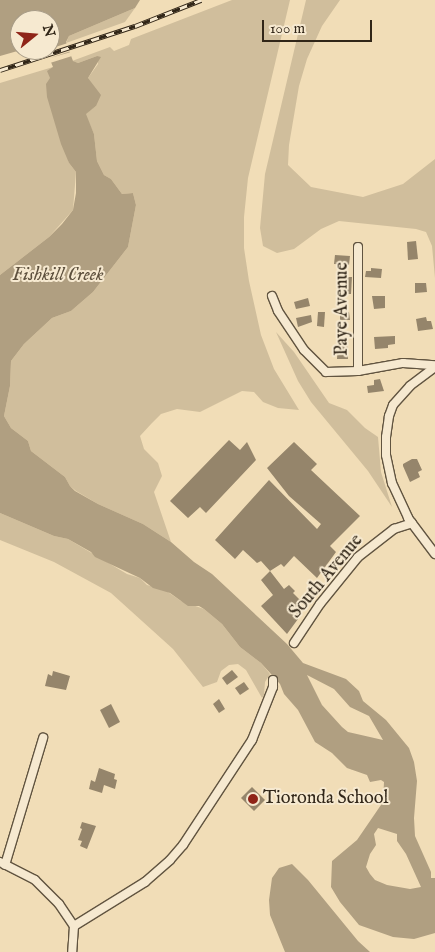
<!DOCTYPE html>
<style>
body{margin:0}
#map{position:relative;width:435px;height:952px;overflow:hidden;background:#f1ddb7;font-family:"IM FELL English",serif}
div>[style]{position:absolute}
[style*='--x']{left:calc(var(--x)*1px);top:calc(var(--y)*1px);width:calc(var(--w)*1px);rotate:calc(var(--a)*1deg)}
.green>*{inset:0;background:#d0be9c}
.water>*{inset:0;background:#b09f81}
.pier>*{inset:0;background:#f1ddb7}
.building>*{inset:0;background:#95856b}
.roads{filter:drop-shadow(1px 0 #615440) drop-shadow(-1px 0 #615440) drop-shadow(0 1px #615440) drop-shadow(0 -1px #615440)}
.street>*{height:8px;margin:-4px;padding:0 4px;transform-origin:4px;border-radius:4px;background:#f6e9d0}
.rail>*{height:4.5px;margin-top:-2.25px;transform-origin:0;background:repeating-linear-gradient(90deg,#f6e9d0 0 8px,#312618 0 16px);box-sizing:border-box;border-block:1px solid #312618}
.dots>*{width:14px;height:14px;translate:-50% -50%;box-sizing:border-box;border:2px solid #f6e9d0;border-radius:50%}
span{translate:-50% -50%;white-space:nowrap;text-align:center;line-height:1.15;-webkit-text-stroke:4px #f6e9d0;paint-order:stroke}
.street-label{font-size:18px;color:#312618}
.poi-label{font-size:18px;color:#312618}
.left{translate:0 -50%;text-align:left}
.water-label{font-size:19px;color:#5d503d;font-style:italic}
.north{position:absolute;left:10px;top:10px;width:50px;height:50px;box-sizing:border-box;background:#f6e9d0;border:1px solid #a79b86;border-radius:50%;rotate:73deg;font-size:14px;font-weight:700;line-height:20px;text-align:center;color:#312618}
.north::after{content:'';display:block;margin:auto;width:18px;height:22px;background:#8f2418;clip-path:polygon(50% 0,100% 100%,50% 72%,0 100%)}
.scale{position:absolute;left:262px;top:20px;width:110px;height:22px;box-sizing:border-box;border:2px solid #312618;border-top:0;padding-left:6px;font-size:15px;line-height:18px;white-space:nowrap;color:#312618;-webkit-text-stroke:4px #f6e9d0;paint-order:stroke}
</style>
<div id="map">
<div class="green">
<i style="clip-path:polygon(232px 0,290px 0,248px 178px,244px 217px,244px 248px,249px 281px,261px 335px,274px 369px,299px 410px,278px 408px,263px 402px,254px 392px,242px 391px,200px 412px,177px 409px,161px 414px,152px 423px,140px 436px,144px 449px,158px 463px,162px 476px,154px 492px,171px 542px,143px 524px,98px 504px,76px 491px,70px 486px,65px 477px,31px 451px,28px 441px,11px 428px,4px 416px,10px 386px,11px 361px,24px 344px,52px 318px,71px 311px,93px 292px,128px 247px,136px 205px,133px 193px,122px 194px,111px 179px,104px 175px,97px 161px,94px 134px,85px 114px,96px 106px,88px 78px,98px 64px,97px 56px,78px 63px,72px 61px,110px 47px,114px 51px,129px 45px,131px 39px)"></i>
<i style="clip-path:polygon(306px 0,340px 0,322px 26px,307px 59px,299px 86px,289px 145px,288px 165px,311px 187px,363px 197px,403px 184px,435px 159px,435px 278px,432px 246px,426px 232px,416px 229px,339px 221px,321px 229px,294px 249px,277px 253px,263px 246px,260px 228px,265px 174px)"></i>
<i style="clip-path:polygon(135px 8px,125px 22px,66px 43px,69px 36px)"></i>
<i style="clip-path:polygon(53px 67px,50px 78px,69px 163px,76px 172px,73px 210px,49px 237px,0 275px,0 83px)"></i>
<i style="clip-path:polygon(276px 332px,294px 352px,329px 403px,347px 410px,365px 428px,378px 437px,381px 472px,392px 507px,368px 471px,311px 402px,298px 381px)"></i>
<i style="clip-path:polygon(0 513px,54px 536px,68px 539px,127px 574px,140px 578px,147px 585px,165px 590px,181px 601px,204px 609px,222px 624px,240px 647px,261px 663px,270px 674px,265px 682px,264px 695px,262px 698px,246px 670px,238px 664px,229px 665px,221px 671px,217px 682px,203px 687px,173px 649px,111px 593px,54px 562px,0 540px)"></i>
</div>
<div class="water">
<i style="clip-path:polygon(evenodd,0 0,140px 0,135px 8px,69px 36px,66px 42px,73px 61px,78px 63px,97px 56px,101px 57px,88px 78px,101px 95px,96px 106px,86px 114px,94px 134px,97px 161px,104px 175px,111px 179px,122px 194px,133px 193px,136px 205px,128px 247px,93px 292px,71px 311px,52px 318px,24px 344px,11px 361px,10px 386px,4px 416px,11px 428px,28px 441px,31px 451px,65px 477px,70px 486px,75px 491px,98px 504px,143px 524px,171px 542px,194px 562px,212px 574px,287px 644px,303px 663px,346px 679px,359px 691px,363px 701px,386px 720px,409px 748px,414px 762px,417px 781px,414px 818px,415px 836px,431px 872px,431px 878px,435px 878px,435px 933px,414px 939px,393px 937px,359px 925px,340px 902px,331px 887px,332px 861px,357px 840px,383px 802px,384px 782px,381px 780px,370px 782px,367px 775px,347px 768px,332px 753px,315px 742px,298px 710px,284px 694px,280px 684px,261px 663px,240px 647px,222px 624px,204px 609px,199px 606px,188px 606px,170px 593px,153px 588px,140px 578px,95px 557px,91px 552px,68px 539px,54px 536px,0 513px,0 275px,49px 237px,62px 224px,73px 210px,76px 193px,76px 172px,69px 163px,61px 144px,47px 97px,46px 84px,50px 78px,47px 71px,53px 67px,46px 50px,50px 50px,50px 20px,20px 20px,21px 50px,0 56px,0 0,307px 675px,334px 689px,350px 707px,369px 716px,383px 740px,348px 732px,342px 727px,322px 705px,307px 675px,0 0,378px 828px,397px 834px,397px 841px,406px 854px,421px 887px,410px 889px,387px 885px,375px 880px,370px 874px,366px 867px,370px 854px,376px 845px,374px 834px,378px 828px)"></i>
<i style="clip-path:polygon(292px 864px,308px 880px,358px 941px,370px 952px,285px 952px,270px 915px,269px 900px,272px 878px,279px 868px)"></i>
</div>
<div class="pier">
<i style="clip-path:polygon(68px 43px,71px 51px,50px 58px,71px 52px,72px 56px,50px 63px,46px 50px)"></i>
</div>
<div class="building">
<i style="clip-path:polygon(416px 241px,418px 259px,408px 260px,407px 242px)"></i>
<i style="clip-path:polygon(335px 255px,350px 256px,349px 265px,334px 264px)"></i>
<i style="clip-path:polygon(371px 268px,382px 269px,381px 278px,365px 277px,366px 271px,371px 271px)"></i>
<i style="clip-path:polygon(342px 277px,352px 277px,351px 294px,340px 294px)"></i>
<i style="clip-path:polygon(415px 283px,426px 283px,427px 292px,415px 293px)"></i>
<i style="clip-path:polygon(372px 296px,385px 296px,385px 308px,374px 309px)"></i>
<i style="clip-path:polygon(308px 298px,310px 306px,296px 309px,294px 302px)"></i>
<i style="clip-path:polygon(318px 312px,325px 312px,324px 327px,317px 326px)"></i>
<i style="clip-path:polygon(340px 312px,349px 312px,350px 320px,340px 320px)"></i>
<i style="clip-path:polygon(311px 315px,312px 322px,298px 327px,296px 318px)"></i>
<i style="clip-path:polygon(426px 317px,427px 321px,431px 321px,433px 329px,418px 331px,416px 319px)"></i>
<i style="clip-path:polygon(395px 336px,395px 344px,388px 345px,388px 348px,375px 349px,374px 337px)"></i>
<i style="clip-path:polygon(338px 342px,347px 342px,348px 359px,337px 359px)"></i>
<i style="clip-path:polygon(380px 379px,384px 391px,368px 393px,367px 386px,374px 385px,374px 380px)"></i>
<i style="clip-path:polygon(229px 440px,240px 450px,247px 442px,256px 460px,206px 513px,200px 507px,188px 518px,170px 501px)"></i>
<i style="clip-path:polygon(294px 442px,317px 464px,311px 470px,360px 516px,330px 546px,336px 552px,317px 578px,294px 556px,284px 567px,281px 564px,270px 571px,261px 561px,257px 563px,243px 550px,235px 559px,215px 540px,269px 480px,317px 529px,321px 524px,289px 496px,267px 468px)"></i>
<i style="clip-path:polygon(412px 459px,417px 459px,422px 470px,418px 472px,420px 477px,410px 482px,403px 466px,403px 464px)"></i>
<i style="clip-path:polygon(270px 571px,284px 589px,289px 585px,295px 591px,293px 593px,301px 601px,297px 605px,302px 610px,296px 616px,298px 619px,287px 634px,261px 606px,273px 595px,261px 580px)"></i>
<i style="clip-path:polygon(232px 670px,238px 677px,227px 685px,222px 678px)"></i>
<i style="clip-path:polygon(53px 671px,70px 676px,66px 690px,45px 686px,48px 674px,52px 676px)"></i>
<i style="clip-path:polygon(244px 682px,249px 689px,240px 695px,235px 688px)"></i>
<i style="clip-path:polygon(219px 699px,225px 709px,219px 713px,213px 704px)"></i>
<i style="clip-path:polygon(111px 704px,120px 722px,109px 728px,100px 710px)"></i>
<i style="clip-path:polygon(99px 768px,115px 774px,114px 779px,117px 780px,115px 789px,104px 785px,102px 793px,89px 789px,91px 780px,95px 782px)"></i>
<i style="clip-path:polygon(252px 787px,265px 800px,254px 811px,241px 798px)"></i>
<i style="clip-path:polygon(82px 822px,96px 826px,87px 849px,80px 846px,82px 841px,78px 840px,82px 829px,80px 828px)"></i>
</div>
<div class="roads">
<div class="street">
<i style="--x:358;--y:247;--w:124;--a:90"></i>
<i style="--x:272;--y:296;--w:16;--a:68"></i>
<i style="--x:278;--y:311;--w:47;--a:56.3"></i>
<i style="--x:304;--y:350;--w:31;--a:45"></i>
<i style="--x:326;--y:372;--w:32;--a:-2"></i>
<i style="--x:358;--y:371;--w:46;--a:-10.1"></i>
<i style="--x:403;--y:363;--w:32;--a:4"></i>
<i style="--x:435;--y:367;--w:31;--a:143"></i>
<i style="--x:410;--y:386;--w:25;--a:132"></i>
<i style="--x:393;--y:405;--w:12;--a:110"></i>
<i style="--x:389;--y:416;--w:21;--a:98"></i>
<i style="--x:386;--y:437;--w:18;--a:90"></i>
<i style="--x:386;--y:455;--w:29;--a:78"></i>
<i style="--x:392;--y:483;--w:38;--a:65"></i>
<i style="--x:408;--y:518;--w:45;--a:53.1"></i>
<i style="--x:294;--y:643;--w:47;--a:-56.3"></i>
<i style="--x:320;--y:604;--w:60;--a:-51"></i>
<i style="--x:358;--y:557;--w:46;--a:-37.9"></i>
<i style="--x:394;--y:529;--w:19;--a:-18"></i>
<i style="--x:0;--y:862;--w:39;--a:27"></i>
<i style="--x:35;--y:880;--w:34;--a:45"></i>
<i style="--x:59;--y:904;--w:27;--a:56"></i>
<i style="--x:74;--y:926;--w:26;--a:94"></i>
<i style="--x:5;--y:865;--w:133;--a:-73.3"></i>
<i style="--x:74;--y:926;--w:84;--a:-31.8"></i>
<i style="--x:145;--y:882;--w:33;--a:-41"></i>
<i style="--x:170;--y:860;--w:20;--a:-49"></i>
<i style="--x:183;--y:845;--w:126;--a:-56.7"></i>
<i style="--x:252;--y:740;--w:57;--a:-68.4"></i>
<i style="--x:273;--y:687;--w:7;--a:-90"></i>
</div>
</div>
<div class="rail">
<i style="--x:0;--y:70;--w:142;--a:-18.1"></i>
<i style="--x:135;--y:26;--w:71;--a:-21.5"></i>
</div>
<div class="dots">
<i style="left:253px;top:799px;background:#8f2418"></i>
</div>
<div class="street-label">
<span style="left:343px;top:309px;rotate:-90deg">Paye Avenue</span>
<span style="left:327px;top:577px;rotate:-50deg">South Avenue</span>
</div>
<div class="poi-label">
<span class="left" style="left:263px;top:799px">Tioronda School</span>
</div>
<div class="water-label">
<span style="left:58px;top:276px">Fishkill Creek</span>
</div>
<div class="north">N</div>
<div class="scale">100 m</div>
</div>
